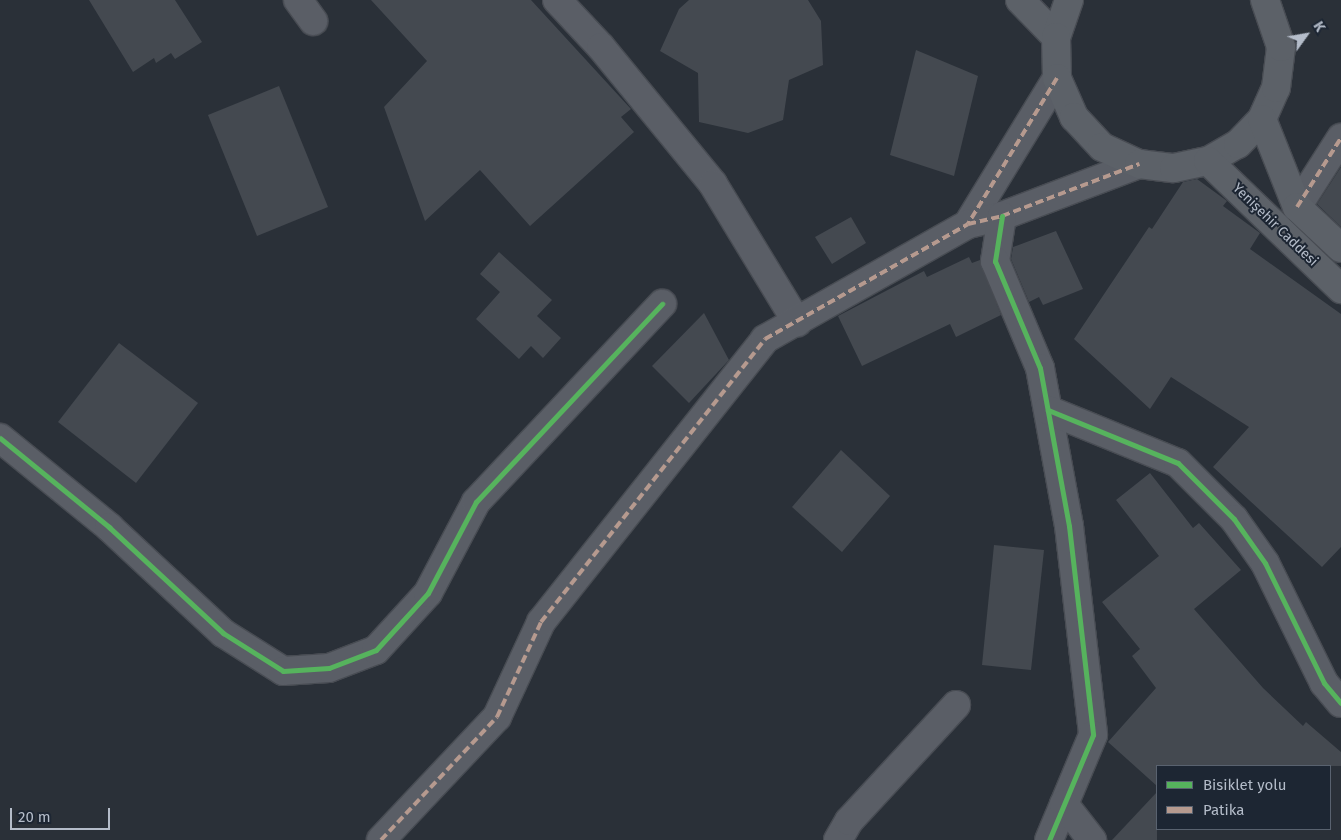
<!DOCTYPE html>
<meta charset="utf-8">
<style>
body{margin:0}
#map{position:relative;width:1341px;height:840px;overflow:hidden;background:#2a3038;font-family:"Fira Sans",sans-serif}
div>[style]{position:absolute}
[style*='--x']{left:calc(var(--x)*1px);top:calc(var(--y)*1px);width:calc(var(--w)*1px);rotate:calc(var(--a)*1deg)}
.building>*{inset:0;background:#444950}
.roads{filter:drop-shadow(1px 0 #484c53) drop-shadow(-1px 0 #484c53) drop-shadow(0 1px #484c53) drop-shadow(0 -1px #484c53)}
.minor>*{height:28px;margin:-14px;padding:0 14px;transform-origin:14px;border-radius:14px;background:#5a5e66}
.tertiary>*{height:28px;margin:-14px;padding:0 14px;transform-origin:14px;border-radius:14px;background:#5a5e66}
.primary>*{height:28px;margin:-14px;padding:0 14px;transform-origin:14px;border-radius:14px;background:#5c6168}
.quiet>*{height:4px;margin-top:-2px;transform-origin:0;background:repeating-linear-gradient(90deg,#b69a8f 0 8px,transparent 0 12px)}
.cycleway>*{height:5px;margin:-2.5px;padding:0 2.5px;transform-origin:2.5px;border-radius:2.5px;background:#56b35d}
span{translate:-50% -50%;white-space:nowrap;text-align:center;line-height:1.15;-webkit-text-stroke:4px #1d2633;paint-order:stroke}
.street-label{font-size:14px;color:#b4bcc9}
.legend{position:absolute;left:1156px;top:765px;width:175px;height:65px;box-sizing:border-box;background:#1d2633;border:1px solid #59626f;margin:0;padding:6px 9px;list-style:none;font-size:15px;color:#b4bcc9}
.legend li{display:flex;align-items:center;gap:10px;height:25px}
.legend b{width:25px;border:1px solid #59626f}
.north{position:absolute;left:1281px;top:10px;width:50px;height:50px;-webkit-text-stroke:4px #1d2633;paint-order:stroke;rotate:58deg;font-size:14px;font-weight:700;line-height:20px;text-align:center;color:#b4bcc9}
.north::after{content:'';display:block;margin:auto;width:18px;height:22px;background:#b4bcc9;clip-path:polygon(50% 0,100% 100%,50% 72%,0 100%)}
.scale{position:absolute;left:10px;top:808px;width:100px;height:22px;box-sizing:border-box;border:2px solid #b4bcc9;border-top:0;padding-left:6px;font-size:15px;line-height:18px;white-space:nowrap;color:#b4bcc9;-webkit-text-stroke:4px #1d2633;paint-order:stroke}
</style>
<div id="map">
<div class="building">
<i style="clip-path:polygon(89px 0,175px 0,202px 42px,175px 59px,171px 53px,156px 63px,154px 58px,133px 72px)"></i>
<i style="clip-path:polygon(371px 0,531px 0,631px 109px,621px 117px,634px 132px,530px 226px,480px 170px,425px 221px,384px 107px,427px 61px)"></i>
<i style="clip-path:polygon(689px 0,808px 0,821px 21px,823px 65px,789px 80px,783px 120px,748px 133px,699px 122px,698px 73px,660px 51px,679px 9px)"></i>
<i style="clip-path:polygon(916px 50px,978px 76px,954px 176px,890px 155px)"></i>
<i style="clip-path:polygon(279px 86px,328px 207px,257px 236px,208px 115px)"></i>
<i style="clip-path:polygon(1341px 167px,1341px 227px,1317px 204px)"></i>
<i style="clip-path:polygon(1197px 179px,1227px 201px,1223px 206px,1260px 233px,1250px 249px,1341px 314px,1341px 547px,1322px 567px,1213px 467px,1249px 427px,1171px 377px,1150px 409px,1074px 339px,1149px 227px,1152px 229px,1183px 182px)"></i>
<i style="clip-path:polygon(851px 217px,866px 243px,832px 264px,815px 237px)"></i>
<i style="clip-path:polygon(1056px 231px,1083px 289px,1043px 305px,1039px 297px,1029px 302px,1011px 259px,1013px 247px)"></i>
<i style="clip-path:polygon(499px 252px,552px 300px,537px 316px,561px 338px,543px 358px,531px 346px,519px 359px,476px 319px,500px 292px,480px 274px)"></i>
<i style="clip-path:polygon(969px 257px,972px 263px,980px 260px,1001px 315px,956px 337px,950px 324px,862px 366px,838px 316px,924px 271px,927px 277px)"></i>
<i style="clip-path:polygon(704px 313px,729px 360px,689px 403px,652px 366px)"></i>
<i style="clip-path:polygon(119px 343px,198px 403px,136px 483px,58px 422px)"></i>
<i style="clip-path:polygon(841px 450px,890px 496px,842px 552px,792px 507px)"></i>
<i style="clip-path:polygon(1150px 473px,1193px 528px,1199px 523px,1241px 570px,1194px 609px,1263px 688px,1303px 726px,1306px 722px,1341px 752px,1341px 766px,1157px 766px,1157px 786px,1108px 742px,1156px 688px,1132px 656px,1140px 649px,1102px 602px,1159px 556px,1116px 500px)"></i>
<i style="clip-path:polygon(994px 545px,1044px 550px,1031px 670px,982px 665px)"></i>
<i style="clip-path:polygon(1157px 792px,1157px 840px,1112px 840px)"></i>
</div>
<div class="roads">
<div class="minor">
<i style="--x:298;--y:0;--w:26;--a:54"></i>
<i style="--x:557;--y:0;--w:64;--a:46.9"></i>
<i style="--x:601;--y:47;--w:177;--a:50.7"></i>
<i style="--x:713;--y:184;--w:162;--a:58.7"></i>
<i style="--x:1057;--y:78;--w:171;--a:121.4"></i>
<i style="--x:968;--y:224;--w:35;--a:-13"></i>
<i style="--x:1002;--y:216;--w:147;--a:-20.8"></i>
<i style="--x:1297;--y:207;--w:82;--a:-57.5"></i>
<i style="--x:1002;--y:216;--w:46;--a:98.8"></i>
<i style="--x:995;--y:261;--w:116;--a:67.2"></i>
<i style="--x:1040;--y:368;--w:161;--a:79.6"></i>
<i style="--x:1069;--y:526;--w:210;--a:83.4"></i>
<i style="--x:1093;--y:735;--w:114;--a:112.7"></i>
<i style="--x:1048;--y:410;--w:140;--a:22.2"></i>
<i style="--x:1178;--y:463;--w:79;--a:45"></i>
<i style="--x:1234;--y:519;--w:54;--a:54.8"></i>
<i style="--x:1265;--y:563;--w:134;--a:63.8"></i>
<i style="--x:1324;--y:683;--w:26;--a:50"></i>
<i style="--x:0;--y:438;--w:141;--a:39.2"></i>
<i style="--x:109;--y:527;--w:156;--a:42.9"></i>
<i style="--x:223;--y:633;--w:71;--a:32.3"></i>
<i style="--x:283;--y:671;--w:46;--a:-3.7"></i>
<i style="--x:329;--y:668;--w:50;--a:-21"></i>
<i style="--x:376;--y:650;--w:77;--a:-47.6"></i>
<i style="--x:428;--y:593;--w:103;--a:-62.2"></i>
<i style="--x:476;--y:502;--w:272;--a:-46.8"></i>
<i style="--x:381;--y:840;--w:169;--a:-46.7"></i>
<i style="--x:497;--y:717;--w:105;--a:-65.1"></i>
<i style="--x:541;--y:622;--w:361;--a:-51.6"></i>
<i style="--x:765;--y:339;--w:233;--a:-29.5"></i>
<i style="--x:838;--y:840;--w:22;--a:-60"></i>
<i style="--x:849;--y:821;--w:158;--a:-47.3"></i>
</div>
<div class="tertiary">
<i style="--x:1064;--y:804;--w:46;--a:52.1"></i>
</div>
<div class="primary">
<i style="--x:1020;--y:0;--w:52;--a:45.8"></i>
<i style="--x:1069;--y:0;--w:39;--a:109"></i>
<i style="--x:1056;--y:37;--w:41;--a:88.6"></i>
<i style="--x:1057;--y:78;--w:43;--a:66.4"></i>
<i style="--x:1074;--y:117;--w:41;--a:47"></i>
<i style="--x:1102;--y:147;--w:41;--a:24.7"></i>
<i style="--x:1139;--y:164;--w:35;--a:7"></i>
<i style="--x:1174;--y:168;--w:35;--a:-12"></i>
<i style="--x:1208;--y:161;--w:34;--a:-30"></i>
<i style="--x:1238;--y:144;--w:35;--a:-46"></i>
<i style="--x:1262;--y:119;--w:34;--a:-66"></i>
<i style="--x:1276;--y:88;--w:41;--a:-83"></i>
<i style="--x:1281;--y:47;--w:50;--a:-108.8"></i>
<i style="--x:1262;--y:119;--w:95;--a:68.3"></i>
<i style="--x:1297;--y:207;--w:60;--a:43"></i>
<i style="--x:1208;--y:161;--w:185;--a:43.9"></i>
</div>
</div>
<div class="quiet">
<i style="--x:1057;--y:78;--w:171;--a:121.4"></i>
<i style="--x:968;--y:224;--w:35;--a:-13"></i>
<i style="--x:1002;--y:216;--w:147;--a:-20.8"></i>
<i style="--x:1297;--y:207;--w:82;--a:-57.5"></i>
<i style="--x:381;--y:840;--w:169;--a:-46.7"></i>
<i style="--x:497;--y:717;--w:105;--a:-65.1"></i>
<i style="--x:541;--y:622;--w:361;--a:-51.6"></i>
<i style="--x:765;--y:339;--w:233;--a:-29.5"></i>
</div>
<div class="cycleway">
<i style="--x:1002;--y:216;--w:46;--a:98.8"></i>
<i style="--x:995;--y:261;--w:116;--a:67.2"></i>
<i style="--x:1040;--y:368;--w:161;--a:79.6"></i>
<i style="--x:1069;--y:526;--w:210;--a:83.4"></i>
<i style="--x:1093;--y:735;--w:114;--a:112.7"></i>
<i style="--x:1048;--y:410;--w:140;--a:22.2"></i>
<i style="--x:1178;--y:463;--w:79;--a:45"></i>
<i style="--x:1234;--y:519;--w:54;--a:54.8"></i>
<i style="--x:1265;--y:563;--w:134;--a:63.8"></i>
<i style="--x:1324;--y:683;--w:26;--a:50"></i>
<i style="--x:0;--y:438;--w:141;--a:39.2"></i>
<i style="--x:109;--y:527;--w:156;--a:42.9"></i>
<i style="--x:223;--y:633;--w:71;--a:32.3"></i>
<i style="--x:283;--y:671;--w:46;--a:-3.7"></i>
<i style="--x:329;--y:668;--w:50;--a:-21"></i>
<i style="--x:376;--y:650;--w:77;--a:-47.6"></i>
<i style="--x:428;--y:593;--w:103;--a:-62.2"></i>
<i style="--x:476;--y:502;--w:272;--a:-46.8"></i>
</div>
<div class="street-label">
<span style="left:1275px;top:225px;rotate:44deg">Yenişehir Caddesi</span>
</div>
<ul class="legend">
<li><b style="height:6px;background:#56b35d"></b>Bisiklet yolu</li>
<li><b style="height:6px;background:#b69a8f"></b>Patika</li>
</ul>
<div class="north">K</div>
<div class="scale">20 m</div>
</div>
